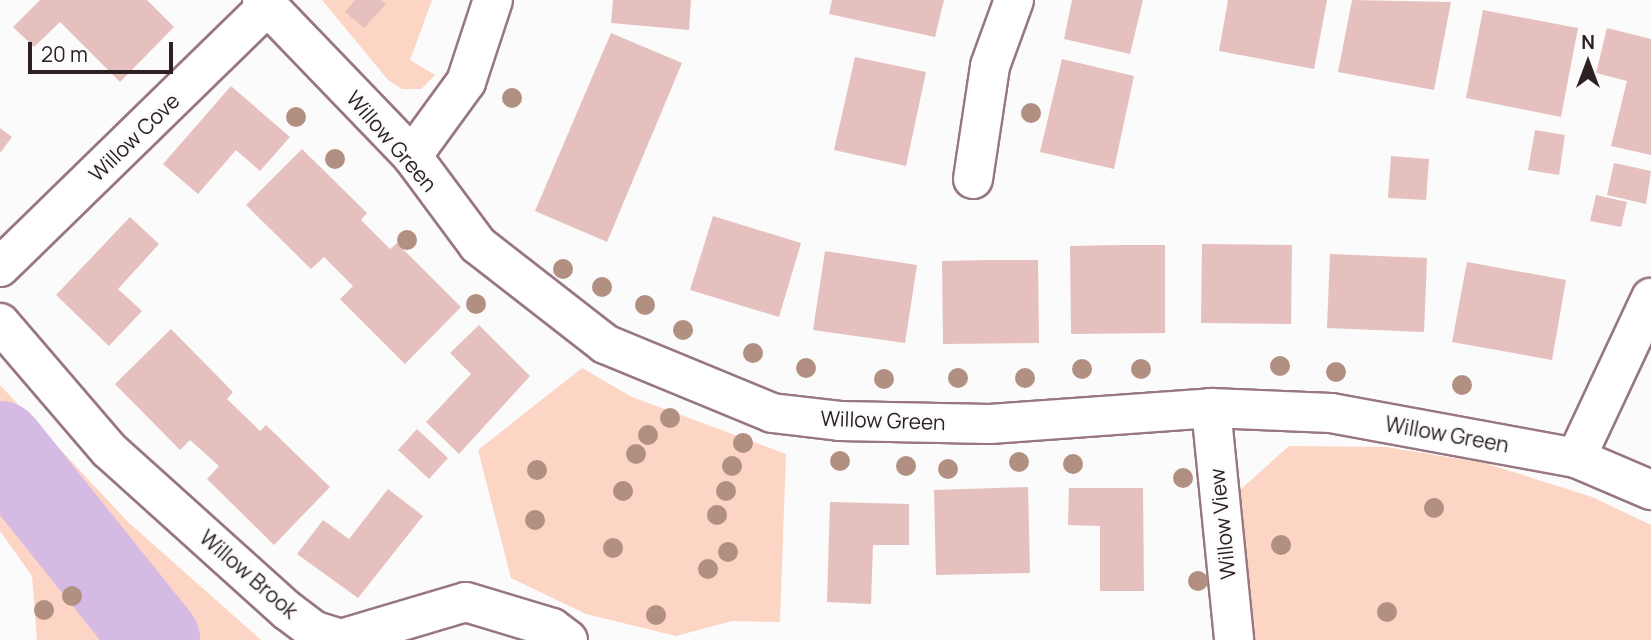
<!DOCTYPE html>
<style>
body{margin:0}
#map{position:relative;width:1651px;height:640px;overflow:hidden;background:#fbfbfb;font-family:Manrope,sans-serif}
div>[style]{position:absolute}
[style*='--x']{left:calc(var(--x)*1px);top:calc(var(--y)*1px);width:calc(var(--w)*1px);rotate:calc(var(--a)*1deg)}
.green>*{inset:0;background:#fcd5c5}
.river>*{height:88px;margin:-44px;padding:0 44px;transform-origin:44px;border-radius:44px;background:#d5bbe3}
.building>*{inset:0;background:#e5c0be}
.roads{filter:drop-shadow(2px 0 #987781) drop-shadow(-2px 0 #987781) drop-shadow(0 2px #987781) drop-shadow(0 -2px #987781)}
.street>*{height:38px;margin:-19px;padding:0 19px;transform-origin:19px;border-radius:19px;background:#fff}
.trees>*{width:20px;height:20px;margin:-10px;border-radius:50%;background:#b19081}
span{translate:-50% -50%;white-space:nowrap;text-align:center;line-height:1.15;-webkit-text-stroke:5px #fbfbfb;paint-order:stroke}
.street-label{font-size:21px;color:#2d2023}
.north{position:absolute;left:1553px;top:28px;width:70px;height:70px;-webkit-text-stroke:5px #fbfbfb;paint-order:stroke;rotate:0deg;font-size:19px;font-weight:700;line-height:28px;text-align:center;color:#2d2023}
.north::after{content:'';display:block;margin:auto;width:24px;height:32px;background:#2d2023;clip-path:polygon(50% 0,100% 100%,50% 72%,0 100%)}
.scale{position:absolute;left:28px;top:42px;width:145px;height:32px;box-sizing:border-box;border:4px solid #2d2023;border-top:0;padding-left:9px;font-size:21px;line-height:24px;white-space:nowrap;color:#2d2023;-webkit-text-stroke:5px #fbfbfb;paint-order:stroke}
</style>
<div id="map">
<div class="green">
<i style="clip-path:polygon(322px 0,432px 0,410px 60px,435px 75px,421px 89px,402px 89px,388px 80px)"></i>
<i style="clip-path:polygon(582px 368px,632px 397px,786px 454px,780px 622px,732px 621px,676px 636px,586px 614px,511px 578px,478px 450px)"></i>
<i style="clip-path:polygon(0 385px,128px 522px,261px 640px,37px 640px,32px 576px,0 531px)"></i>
<i style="clip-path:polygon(1289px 446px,1386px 447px,1485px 463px,1592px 497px,1651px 525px,1651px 640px,1249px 640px,1240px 490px)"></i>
</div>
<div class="river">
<i style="--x:0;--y:445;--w:250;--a:51.3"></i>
</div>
<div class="building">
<i style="clip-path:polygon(40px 0,147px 0,174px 27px,120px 82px,60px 22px,34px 47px,13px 27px)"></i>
<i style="clip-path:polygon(355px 0,381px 0,386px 4px,364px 28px,345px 12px)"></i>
<i style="clip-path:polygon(613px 0,691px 0,689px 30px,611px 23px)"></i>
<i style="clip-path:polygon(832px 0,944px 0,935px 37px,829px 14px)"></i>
<i style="clip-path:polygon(1072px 0,1143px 0,1130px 54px,1064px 39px)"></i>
<i style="clip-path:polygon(1228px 0,1327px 0,1314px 69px,1219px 51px)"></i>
<i style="clip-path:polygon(1352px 0,1451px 2px,1434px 90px,1338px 72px)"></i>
<i style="clip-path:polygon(1483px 10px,1578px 28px,1561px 117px,1466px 98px)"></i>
<i style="clip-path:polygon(1607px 28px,1651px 39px,1651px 155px,1611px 146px,1627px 81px,1596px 73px)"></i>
<i style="clip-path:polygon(611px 33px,682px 63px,607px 242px,535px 211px)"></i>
<i style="clip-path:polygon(855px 57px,926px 72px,906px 166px,834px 150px)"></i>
<i style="clip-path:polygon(1062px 59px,1134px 76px,1114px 169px,1040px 152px)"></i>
<i style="clip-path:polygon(231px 86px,290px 137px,260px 171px,236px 150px,198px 194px,163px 164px)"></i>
<i style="clip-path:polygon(0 128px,12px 137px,0 153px)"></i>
<i style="clip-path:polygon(1535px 130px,1565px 135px,1559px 175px,1528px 170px)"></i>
<i style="clip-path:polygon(302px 149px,367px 213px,361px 220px,390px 249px,397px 243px,461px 307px,405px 364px,340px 299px,353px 286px,324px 257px,311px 269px,246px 205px)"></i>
<i style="clip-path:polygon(1391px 156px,1429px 159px,1426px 200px,1388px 198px)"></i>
<i style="clip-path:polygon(1614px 163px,1651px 171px,1646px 204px,1607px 195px)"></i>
<i style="clip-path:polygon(1596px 195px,1627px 202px,1621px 227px,1590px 221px)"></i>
<i style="clip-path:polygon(713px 216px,801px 243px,779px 317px,690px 290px)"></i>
<i style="clip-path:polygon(130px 217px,159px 244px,118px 289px,142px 311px,109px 346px,56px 295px)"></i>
<i style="clip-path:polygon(1202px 244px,1292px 245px,1291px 324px,1201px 323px)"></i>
<i style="clip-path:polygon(1117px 245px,1165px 245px,1165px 333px,1071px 334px,1070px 246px)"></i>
<i style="clip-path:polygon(825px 251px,917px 265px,905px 343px,813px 330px)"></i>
<i style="clip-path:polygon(1330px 254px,1427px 258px,1424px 332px,1327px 328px)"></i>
<i style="clip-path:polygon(989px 260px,1038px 260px,1039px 343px,943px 344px,942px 261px)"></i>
<i style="clip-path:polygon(1467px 262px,1566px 280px,1552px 360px,1452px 342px)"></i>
<i style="clip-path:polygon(479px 325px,530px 376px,459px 454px,426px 422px,471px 374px,450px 353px)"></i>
<i style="clip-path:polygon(171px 329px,233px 392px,227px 399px,260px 431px,266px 425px,330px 487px,274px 545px,207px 479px,219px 466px,190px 440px,180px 450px,115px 384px)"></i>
<i style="clip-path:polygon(417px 429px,448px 458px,429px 479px,398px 450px)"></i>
<i style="clip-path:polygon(1028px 487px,1030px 573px,936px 575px,934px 490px)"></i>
<i style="clip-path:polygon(1069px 488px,1143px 488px,1144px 591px,1100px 591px,1100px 526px,1068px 525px)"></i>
<i style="clip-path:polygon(388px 489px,423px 516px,358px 598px,297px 554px,323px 520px,349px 539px)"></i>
<i style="clip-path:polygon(830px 502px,909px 504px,909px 545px,873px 545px,871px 604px,827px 602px)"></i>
</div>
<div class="roads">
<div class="street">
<i style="--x:262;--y:0;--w:216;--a:46.1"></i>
<i style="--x:412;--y:156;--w:111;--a:53.4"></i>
<i style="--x:478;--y:245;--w:161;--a:37.9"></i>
<i style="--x:605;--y:344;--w:181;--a:22.4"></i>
<i style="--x:772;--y:413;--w:68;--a:6.7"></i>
<i style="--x:840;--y:421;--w:150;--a:1.1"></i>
<i style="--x:990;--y:424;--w:222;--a:-4.1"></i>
<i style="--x:1211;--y:408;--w:120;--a:2.4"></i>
<i style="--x:1331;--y:413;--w:249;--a:10.4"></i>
<i style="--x:1576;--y:458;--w:82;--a:23.1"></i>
<i style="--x:412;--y:156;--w:92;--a:-53.9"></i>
<i style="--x:466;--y:82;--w:86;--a:-71.8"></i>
<i style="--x:973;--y:179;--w:114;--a:-81.4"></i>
<i style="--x:990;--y:66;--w:70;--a:-70"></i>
<i style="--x:0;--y:267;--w:373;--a:-44.3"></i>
<i style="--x:0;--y:323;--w:167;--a:49.4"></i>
<i style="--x:109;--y:450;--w:241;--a:42"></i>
<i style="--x:288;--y:611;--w:34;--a:37"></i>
<i style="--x:315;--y:631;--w:27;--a:17"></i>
<i style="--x:341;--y:639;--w:130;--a:-16.5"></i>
<i style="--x:466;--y:602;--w:90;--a:16.8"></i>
<i style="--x:552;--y:628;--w:20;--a:37"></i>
<i style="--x:1211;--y:408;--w:233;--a:84.3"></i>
<i style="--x:1576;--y:458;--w:177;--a:-64.9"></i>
</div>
</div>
<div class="trees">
<i style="left:512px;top:98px"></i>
<i style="left:1031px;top:113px"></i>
<i style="left:296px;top:117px"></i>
<i style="left:335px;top:159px"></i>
<i style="left:407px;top:240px"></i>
<i style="left:563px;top:269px"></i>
<i style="left:602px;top:287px"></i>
<i style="left:476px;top:304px"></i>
<i style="left:645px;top:305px"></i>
<i style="left:683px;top:330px"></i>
<i style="left:753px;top:353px"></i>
<i style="left:1280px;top:366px"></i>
<i style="left:806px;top:368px"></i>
<i style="left:1082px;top:369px"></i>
<i style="left:1141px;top:369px"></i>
<i style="left:1336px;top:372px"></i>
<i style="left:958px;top:378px"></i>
<i style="left:1025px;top:378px"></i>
<i style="left:884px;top:379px"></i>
<i style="left:1462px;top:385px"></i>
<i style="left:670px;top:418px"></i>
<i style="left:648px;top:435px"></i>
<i style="left:743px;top:443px"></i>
<i style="left:636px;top:454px"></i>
<i style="left:840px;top:461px"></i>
<i style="left:1019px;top:462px"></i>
<i style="left:1073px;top:464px"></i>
<i style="left:732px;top:466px"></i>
<i style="left:906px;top:466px"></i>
<i style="left:948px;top:469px"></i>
<i style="left:537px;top:470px"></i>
<i style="left:1183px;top:478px"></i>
<i style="left:623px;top:491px"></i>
<i style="left:726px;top:491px"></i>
<i style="left:1434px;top:508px"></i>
<i style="left:717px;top:515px"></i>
<i style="left:535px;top:520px"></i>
<i style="left:1281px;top:545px"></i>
<i style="left:613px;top:548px"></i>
<i style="left:728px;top:552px"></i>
<i style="left:708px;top:569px"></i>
<i style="left:1198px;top:581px"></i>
<i style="left:72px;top:596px"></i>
<i style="left:44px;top:610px"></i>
<i style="left:1387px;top:612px"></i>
<i style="left:656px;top:615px"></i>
</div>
<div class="street-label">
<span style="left:134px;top:137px;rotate:-44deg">Willow Cove</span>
<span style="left:392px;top:141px;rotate:49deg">Willow Green</span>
<span style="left:883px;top:420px;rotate:2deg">Willow Green</span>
<span style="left:1447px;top:434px;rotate:10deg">Willow Green</span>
<span style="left:1222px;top:524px;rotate:-96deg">Willow View</span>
<span style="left:249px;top:574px;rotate:41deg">Willow Brook</span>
</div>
<div class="north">N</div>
<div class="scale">20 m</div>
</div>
